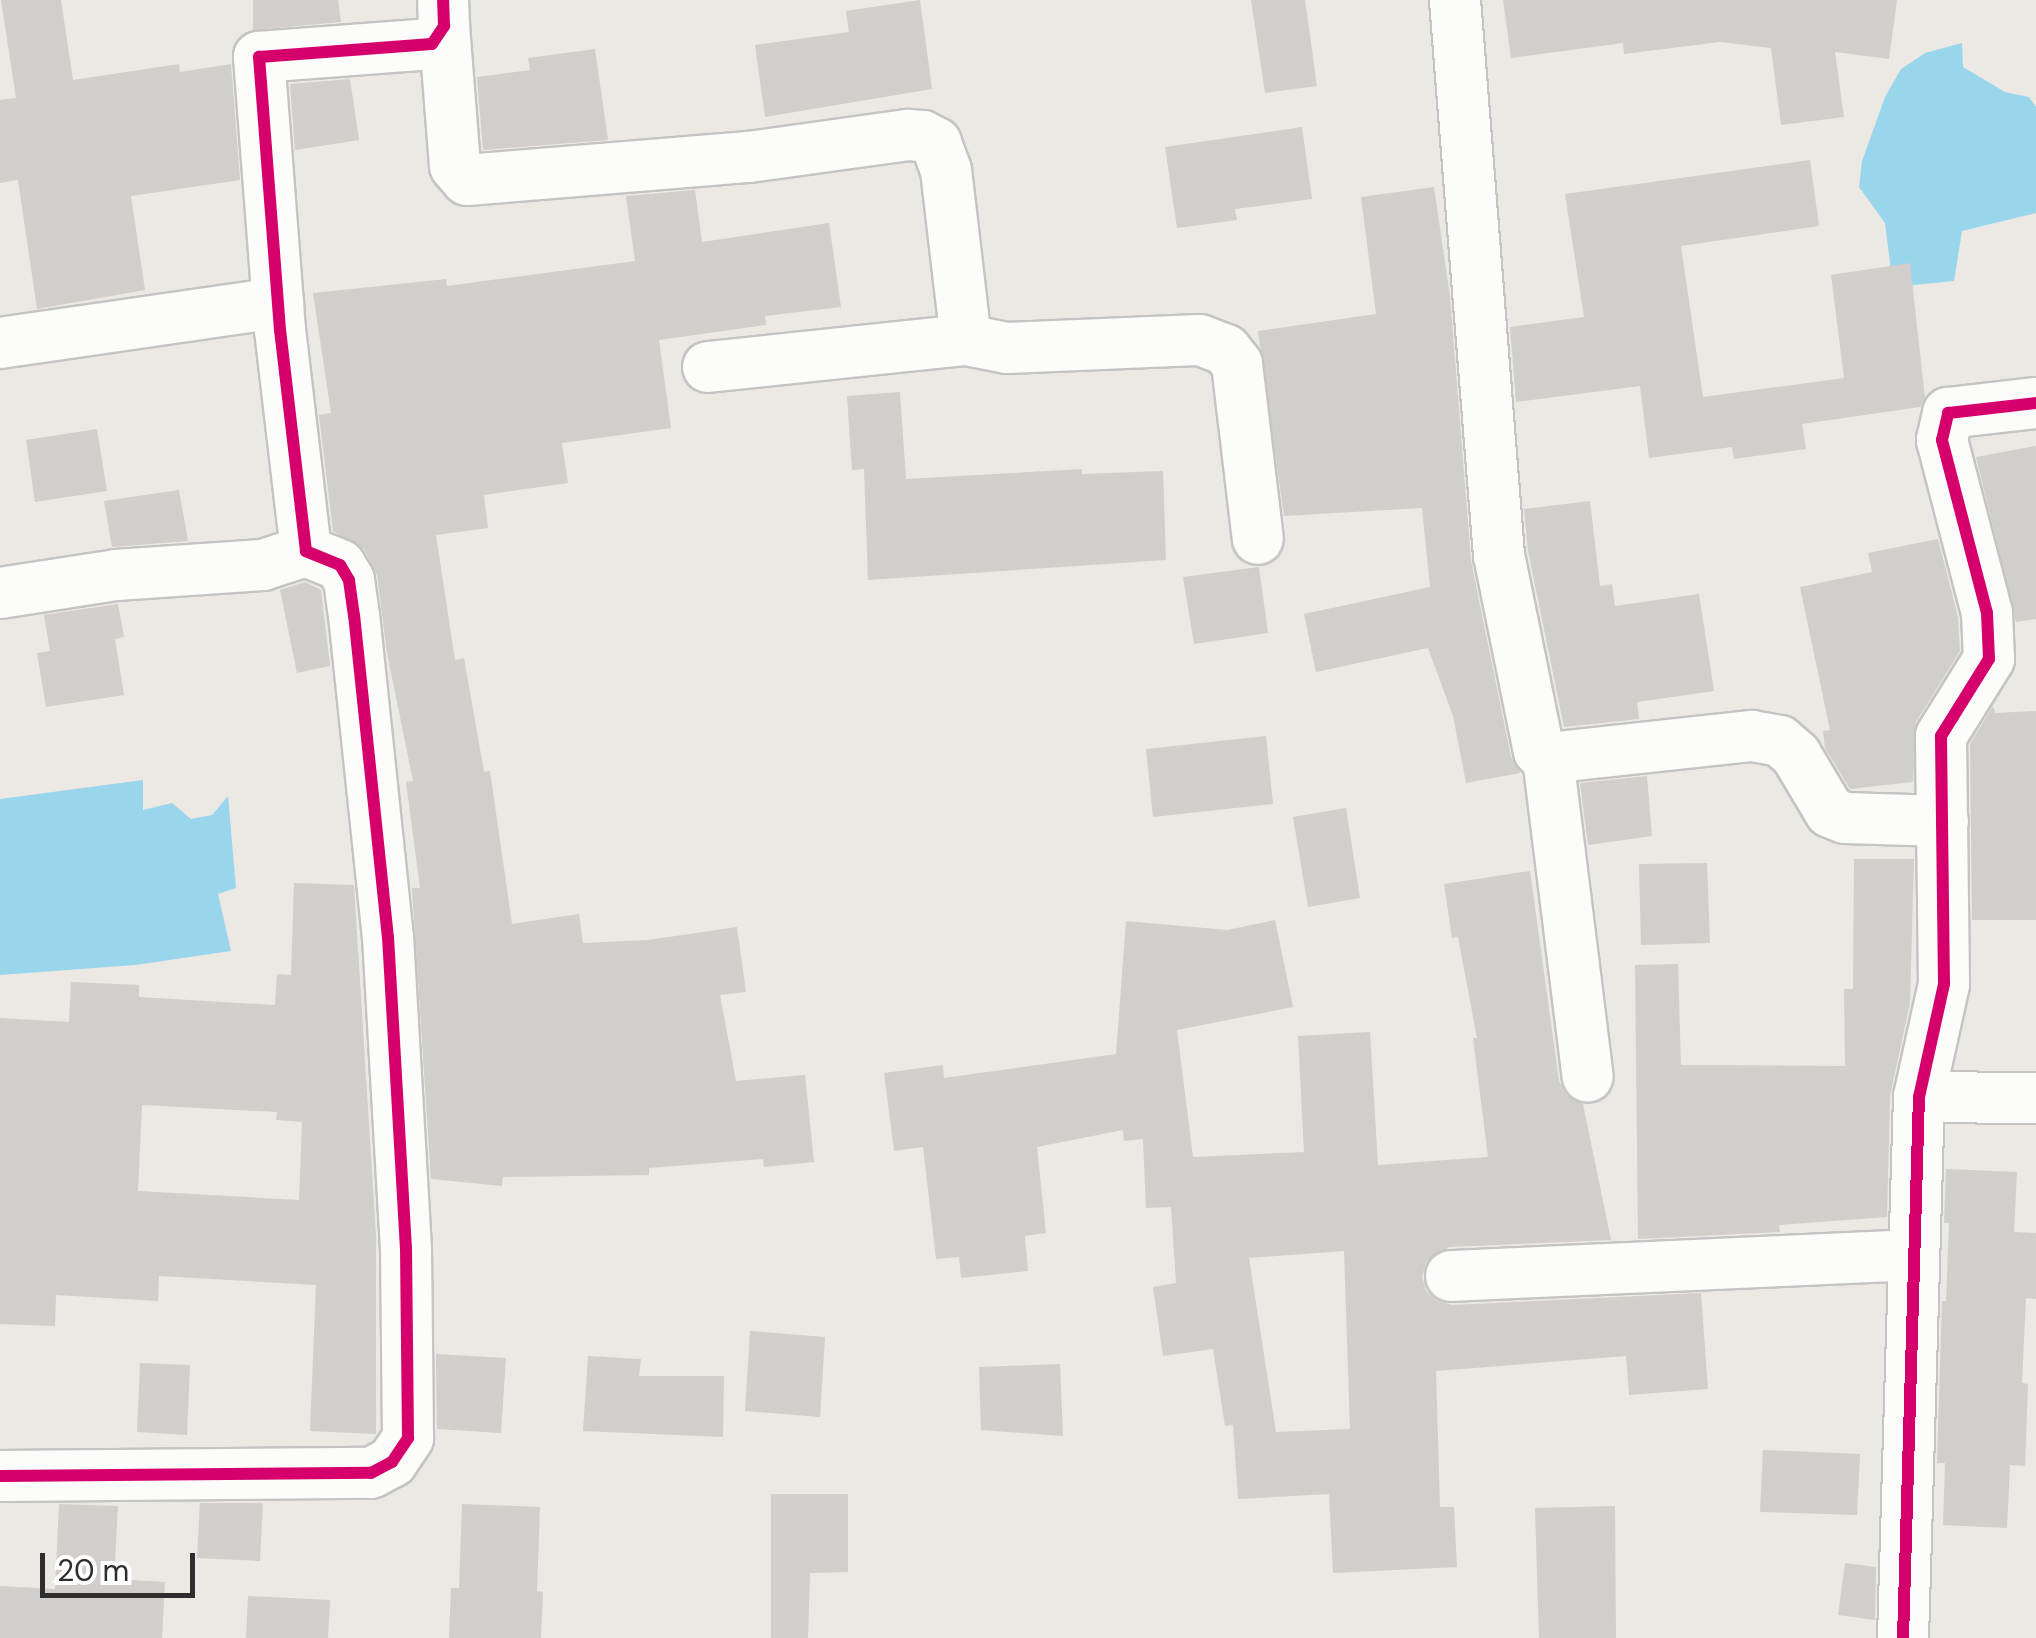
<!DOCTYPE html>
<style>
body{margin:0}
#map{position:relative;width:2036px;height:1638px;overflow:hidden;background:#ece8e4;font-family:"DM Sans",sans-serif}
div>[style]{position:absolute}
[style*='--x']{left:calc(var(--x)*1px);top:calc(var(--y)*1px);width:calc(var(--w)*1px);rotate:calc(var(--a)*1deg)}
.water>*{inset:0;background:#99d6ec}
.building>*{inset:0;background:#d1cecb}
.roads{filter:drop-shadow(2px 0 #c5c4c5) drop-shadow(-2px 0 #c5c4c5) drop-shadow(0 2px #c5c4c5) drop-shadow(0 -2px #c5c4c5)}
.minor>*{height:50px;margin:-25px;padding:0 25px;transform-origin:25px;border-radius:25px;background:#fcfcfb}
.cycleway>*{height:12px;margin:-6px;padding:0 6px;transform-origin:6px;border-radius:6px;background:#d6006c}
span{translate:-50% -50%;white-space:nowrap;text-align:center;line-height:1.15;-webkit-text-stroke:8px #fff;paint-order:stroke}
.scale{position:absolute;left:40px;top:1553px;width:155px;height:45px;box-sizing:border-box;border:5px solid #2e2e2e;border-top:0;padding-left:12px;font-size:30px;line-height:35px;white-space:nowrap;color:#2e2e2e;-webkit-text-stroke:8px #fff;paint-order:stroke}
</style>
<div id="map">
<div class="water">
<i style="clip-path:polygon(1962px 43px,1963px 67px,2005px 92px,2029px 97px,2036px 107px,2036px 213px,1962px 231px,1954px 281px,1893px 287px,1885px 223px,1859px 187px,1862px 161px,1885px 97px,1901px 69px,1925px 53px)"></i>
<i style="clip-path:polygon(143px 780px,143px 810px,172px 803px,191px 819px,212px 815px,228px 796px,236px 888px,218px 894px,231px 951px,135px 965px,0 975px,0 799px)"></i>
</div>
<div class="building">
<i style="clip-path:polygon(1px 0,61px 0,73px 80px,179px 64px,180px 72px,231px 64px,240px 180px,131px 196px,145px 290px,37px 309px,18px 180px,0 183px,0 100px,16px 98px)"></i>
<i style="clip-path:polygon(253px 0,338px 0,341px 22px,253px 30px)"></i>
<i style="clip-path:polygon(920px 0,932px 89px,765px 117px,755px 45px,849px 32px,846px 11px)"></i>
<i style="clip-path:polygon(1251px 0,1305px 0,1317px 86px,1265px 93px)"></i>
<i style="clip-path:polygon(1503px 0,1897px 0,1889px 59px,1835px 52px,1844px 117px,1781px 125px,1771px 48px,1720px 42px,1624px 54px,1623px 43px,1511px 58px)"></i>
<i style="clip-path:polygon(595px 49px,608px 140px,483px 150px,477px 77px,530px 70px,528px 58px)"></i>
<i style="clip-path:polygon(350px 79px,359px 140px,295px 150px,290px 84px)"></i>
<i style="clip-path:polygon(1302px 127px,1312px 199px,1235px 209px,1237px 220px,1177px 228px,1165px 147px)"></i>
<i style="clip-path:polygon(1810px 160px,1819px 226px,1681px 246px,1703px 397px,1844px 378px,1831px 275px,1910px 263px,1925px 398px,1920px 407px,1802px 424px,1806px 449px,1734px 459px,1732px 447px,1649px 458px,1640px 386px,1516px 402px,1510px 327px,1584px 317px,1565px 194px)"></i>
<i style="clip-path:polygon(1434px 187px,1450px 296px,1471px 561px,1511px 757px,1520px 773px,1466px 783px,1453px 716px,1428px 648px,1316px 672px,1304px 614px,1430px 587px,1422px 508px,1284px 516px,1258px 331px,1376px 314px,1361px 197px)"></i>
<i style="clip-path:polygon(695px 190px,702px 242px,829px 223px,841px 307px,765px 316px,766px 325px,659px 340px,671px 428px,562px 443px,568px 483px,484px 495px,488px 528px,436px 535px,455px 660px,464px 658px,484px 772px,490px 771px,512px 924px,579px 914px,583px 943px,648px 940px,737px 927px,746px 992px,720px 995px,736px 1081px,805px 1075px,814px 1162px,764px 1167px,763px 1159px,649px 1168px,649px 1175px,503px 1177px,502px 1186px,431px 1179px,412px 888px,420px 888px,406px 782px,413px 781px,387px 653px,377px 575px,364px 549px,333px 531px,319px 415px,331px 413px,313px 293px,446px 279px,447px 286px,635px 261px,626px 196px)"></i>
<i style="clip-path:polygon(900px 392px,906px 479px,1082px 469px,1082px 474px,1163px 471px,1166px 560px,868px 580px,864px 469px,852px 470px,847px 396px)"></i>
<i style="clip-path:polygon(97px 429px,107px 491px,35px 502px,26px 440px)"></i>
<i style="clip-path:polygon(2036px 446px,2036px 619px,2016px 622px,1976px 457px)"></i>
<i style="clip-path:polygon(179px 490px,188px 541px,112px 547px,104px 501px)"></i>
<i style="clip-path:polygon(1590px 501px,1600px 586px,1612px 584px,1615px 606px,1699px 594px,1714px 691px,1637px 702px,1639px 719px,1564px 727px,1528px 551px,1524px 509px)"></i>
<i style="clip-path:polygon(1938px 539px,1958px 617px,1960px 651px,1916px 722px,1913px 782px,1850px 789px,1825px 748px,1823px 731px,1830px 730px,1800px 587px,1872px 572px,1868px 553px)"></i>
<i style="clip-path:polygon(1259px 567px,1268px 633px,1194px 644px,1183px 577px)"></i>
<i style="clip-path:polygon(305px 582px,321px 590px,330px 666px,297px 673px,280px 590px)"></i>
<i style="clip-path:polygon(118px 604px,124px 637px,115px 639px,124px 695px,46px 707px,37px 653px,50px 651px,44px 615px)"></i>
<i style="clip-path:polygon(1993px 706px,1995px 713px,2036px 711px,2036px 920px,1972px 920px,1970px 744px)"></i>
<i style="clip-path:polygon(1266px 736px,1273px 804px,1153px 817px,1146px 749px)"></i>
<i style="clip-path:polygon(1647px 776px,1652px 836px,1588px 845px,1580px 783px)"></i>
<i style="clip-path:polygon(1346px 808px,1360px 898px,1308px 907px,1293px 817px)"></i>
<i style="clip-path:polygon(1854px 859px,1914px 859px,1910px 1003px,1890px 1096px,1887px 1217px,1779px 1225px,1780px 1232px,1638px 1239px,1635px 965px,1678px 964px,1681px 1065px,1845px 1066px,1844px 989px,1853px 989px)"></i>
<i style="clip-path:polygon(1707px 863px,1710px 943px,1641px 945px,1639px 864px)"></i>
<i style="clip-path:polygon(evenodd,1530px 871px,1559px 1081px,1566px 1095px,1583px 1104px,1611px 1240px,1449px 1247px,1426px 1262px,1422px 1276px,1426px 1291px,1437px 1301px,1452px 1305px,1701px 1293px,1708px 1389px,1629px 1395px,1626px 1356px,1436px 1371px,1440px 1507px,1454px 1507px,1457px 1567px,1333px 1573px,1329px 1494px,1238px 1499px,1233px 1425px,1225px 1426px,1213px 1349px,1163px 1356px,1153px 1287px,1176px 1283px,1171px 1207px,1146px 1208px,1143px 1139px,1124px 1141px,1123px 1130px,1037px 1147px,1046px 1233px,1025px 1236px,1028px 1271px,961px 1278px,959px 1257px,936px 1259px,923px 1147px,894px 1151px,884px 1073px,943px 1065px,944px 1078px,1116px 1054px,1126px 921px,1227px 930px,1275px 920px,1293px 1007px,1177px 1030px,1193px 1157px,1304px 1152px,1298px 1036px,1370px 1032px,1378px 1165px,1488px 1157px,1473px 1038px,1477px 1038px,1458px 937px,1452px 938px,1444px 884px,1530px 871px,1344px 1251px,1350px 1429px,1276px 1432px,1249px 1258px,1344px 1251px)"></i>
<i style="clip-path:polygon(evenodd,294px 883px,354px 885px,376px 1236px,376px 1434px,310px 1431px,316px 1285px,159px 1276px,158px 1301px,56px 1295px,55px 1326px,0 1324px,0 1018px,69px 1022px,71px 982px,139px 985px,139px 997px,275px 1005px,277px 974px,291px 975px,294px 883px,142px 1105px,277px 1112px,276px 1120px,302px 1122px,299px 1200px,138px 1191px,142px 1105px)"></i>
<i style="clip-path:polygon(1946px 1169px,2017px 1172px,2014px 1232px,2036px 1233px,2036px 1299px,2026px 1298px,2022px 1383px,2028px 1384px,2025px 1466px,2010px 1465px,2007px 1528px,1943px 1525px,1945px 1463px,1937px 1463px,1942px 1301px,1946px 1301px,1949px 1223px,1944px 1223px)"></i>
<i style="clip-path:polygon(750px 1331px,825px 1337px,820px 1417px,745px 1411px)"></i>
<i style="clip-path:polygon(436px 1354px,506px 1358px,501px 1433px,437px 1429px)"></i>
<i style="clip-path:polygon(588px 1356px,641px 1359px,639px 1376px,724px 1376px,723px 1437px,583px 1431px)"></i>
<i style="clip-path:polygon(140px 1363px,190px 1365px,187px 1435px,137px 1432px)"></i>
<i style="clip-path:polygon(1060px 1364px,1063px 1436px,981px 1430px,979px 1367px)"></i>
<i style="clip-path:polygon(1763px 1450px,1860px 1454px,1857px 1515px,1760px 1512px)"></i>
<i style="clip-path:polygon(771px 1494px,848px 1494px,848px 1572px,810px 1573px,808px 1638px,771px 1638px)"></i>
<i style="clip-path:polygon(200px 1503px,263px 1503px,260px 1561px,197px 1558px)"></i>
<i style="clip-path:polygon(59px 1504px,118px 1506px,114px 1579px,165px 1582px,162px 1638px,0 1638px,0 1586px,55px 1589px)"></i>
<i style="clip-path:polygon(462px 1504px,540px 1507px,537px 1591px,543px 1592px,541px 1638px,449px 1638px,451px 1588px,459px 1588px)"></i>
<i style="clip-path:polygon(1615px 1506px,1616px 1638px,1539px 1638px,1535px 1508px)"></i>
<i style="clip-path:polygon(1845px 1563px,1876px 1567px,1875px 1620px,1838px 1615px)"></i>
<i style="clip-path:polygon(248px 1596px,330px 1600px,328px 1638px,246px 1638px)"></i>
</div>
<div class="roads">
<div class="minor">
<i style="--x:1455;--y:0;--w:557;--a:85.47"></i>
<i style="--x:1499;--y:555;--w:200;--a:78.5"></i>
<i style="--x:1539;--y:751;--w:11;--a:38"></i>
<i style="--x:1548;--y:758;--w:205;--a:-6.2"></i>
<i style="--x:1752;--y:736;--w:28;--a:10"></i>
<i style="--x:1780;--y:741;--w:21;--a:41"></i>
<i style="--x:1796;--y:755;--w:66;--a:59.2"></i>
<i style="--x:1830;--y:812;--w:16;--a:22"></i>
<i style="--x:1845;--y:818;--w:98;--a:1.8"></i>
<i style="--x:444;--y:26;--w:140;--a:85.5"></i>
<i style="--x:455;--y:166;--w:18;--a:49"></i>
<i style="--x:467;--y:180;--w:283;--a:-4.7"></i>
<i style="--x:749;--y:157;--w:161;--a:-7.9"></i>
<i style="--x:908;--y:135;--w:15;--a:4"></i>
<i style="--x:923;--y:136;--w:15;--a:28"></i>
<i style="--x:936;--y:143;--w:29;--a:70"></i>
<i style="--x:946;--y:170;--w:171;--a:83.3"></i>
<i style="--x:966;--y:340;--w:42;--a:11"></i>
<i style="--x:1007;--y:348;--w:193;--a:-2.4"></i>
<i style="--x:1200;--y:340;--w:28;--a:21"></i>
<i style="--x:1226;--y:350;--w:18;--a:52"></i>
<i style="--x:1237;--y:364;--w:176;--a:83.2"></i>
<i style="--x:0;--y:343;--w:281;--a:-8.2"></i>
<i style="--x:708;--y:367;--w:259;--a:-6"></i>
<i style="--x:0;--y:593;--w:117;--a:-8.8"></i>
<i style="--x:116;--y:575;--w:147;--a:-3.9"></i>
<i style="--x:263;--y:565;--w:45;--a:-18"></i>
<i style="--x:1548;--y:758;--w:321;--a:82.9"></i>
<i style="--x:1919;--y:1097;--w:117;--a:0.5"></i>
<i style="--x:1451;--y:1276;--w:461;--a:-2.6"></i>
<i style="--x:0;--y:1476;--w:371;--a:-0.5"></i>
<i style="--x:371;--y:1473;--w:24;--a:-28"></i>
<i style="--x:392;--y:1462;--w:29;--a:-56"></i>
<i style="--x:408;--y:1438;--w:189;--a:-90.6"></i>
<i style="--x:406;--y:1249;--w:312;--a:-93.3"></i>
<i style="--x:388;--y:938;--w:324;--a:-96"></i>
<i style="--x:354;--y:616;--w:36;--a:-98"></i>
<i style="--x:349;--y:580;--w:17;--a:-121"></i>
<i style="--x:340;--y:565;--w:37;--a:-158"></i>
<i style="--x:306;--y:551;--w:223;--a:-96.7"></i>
<i style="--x:280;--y:330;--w:274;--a:-94.4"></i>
<i style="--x:259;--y:57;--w:173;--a:-4.3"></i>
<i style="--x:432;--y:44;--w:22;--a:-56"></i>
<i style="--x:444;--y:26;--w:26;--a:-92"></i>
<i style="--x:1903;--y:1638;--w:541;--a:-88.31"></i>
<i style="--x:1919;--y:1097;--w:116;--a:-77.5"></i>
<i style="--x:1944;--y:984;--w:248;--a:-90.7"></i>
<i style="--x:1941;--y:736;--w:91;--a:-58.1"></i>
<i style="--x:1989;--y:659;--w:46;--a:-92.5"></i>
<i style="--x:1987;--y:613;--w:179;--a:-104.6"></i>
<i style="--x:1942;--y:440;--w:28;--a:-77"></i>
<i style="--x:1948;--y:413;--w:89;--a:-6.5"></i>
</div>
</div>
<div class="cycleway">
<i style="--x:0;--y:1476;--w:371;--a:-0.5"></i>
<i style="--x:371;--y:1473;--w:24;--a:-28"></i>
<i style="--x:392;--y:1462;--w:29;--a:-56"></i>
<i style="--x:408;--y:1438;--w:189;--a:-90.6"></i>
<i style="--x:406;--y:1249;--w:312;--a:-93.3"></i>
<i style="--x:388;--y:938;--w:324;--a:-96"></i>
<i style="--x:354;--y:616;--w:36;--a:-98"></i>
<i style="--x:349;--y:580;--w:17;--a:-121"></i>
<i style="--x:340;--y:565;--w:37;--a:-158"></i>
<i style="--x:306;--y:551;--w:223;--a:-96.7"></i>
<i style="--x:280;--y:330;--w:274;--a:-94.4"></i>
<i style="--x:259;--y:57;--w:173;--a:-4.3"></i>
<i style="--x:432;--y:44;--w:22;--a:-56"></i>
<i style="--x:444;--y:26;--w:26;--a:-92"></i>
<i style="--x:1903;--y:1638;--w:541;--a:-88.31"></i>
<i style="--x:1919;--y:1097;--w:116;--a:-77.5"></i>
<i style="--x:1944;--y:984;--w:248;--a:-90.7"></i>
<i style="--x:1941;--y:736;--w:91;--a:-58.1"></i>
<i style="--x:1989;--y:659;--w:46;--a:-92.5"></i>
<i style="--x:1987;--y:613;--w:179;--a:-104.6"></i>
<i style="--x:1942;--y:440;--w:28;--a:-77"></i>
<i style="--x:1948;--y:413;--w:89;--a:-6.5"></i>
</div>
<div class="scale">20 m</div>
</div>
